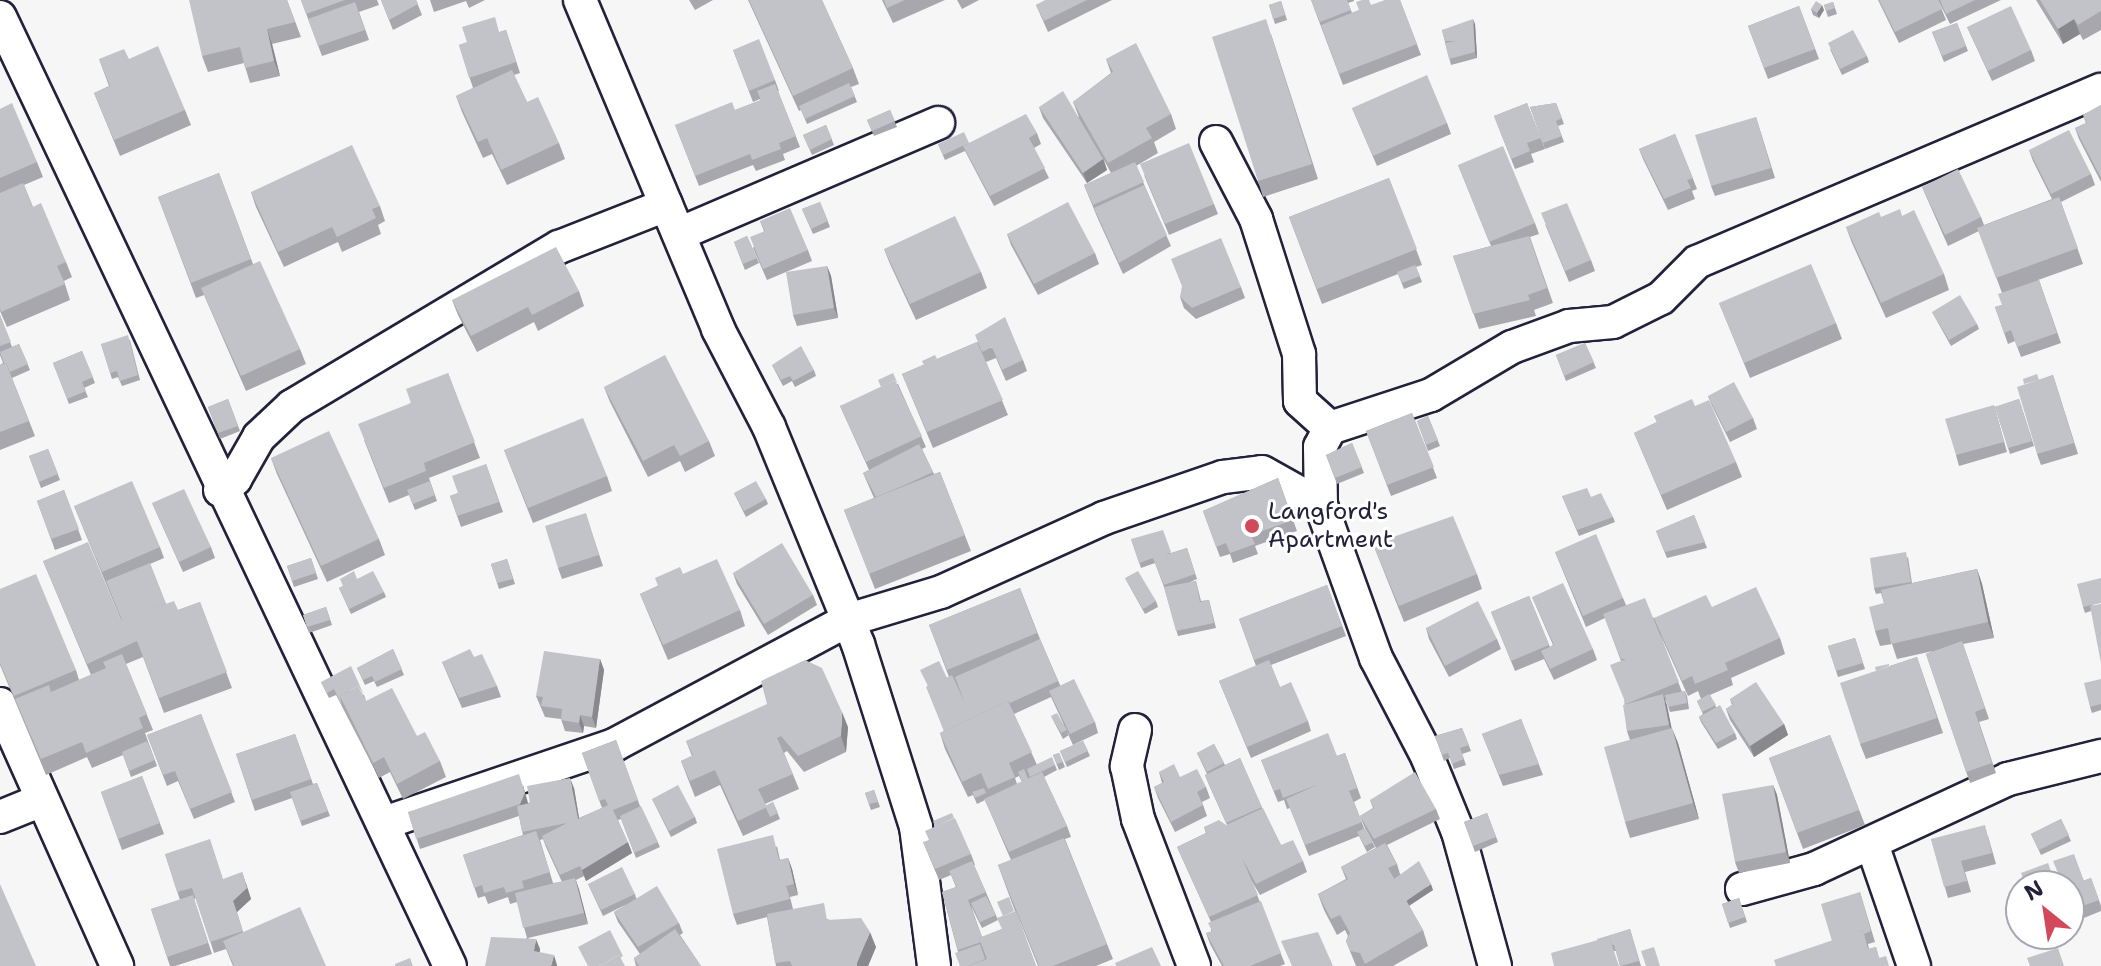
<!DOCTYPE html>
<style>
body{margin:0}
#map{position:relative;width:2101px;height:966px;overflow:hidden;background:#f6f6f7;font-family:"Shantell Sans",sans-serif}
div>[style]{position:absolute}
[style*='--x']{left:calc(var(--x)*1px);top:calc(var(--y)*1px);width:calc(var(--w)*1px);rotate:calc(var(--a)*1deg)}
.roads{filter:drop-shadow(2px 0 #22223b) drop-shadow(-2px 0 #22223b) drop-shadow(0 2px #22223b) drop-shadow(0 -2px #22223b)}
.street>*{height:32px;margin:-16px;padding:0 16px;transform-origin:16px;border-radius:16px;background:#fff}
.wall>*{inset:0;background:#a7a7ad}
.shaded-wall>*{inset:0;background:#88888d}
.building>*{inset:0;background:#c2c2c9}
.dots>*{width:22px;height:22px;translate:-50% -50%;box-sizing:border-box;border:4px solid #fff;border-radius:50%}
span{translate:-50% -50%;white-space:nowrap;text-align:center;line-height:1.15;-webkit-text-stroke:6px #fff;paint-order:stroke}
.poi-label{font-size:24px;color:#22223b}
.left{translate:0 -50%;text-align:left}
.north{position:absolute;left:2005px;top:870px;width:80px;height:80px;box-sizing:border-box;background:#fff;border:2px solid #a7a7b1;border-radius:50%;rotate:330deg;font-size:22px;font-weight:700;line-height:32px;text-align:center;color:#22223b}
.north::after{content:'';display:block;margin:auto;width:28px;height:36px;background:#d1495b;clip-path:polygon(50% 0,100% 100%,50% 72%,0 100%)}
</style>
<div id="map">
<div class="roads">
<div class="street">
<i style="--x:580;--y:0;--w:357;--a:67.2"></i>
<i style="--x:718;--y:329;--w:110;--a:62.5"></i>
<i style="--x:769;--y:427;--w:235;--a:67.7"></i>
<i style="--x:858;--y:644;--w:192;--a:72.4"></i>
<i style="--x:916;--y:827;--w:140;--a:82.6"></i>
<i style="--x:0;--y:17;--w:1050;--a:64.63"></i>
<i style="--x:1216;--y:142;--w:87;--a:62.5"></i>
<i style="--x:1256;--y:219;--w:142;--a:72.3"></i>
<i style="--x:1299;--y:354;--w:47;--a:88.8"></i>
<i style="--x:1300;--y:401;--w:40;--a:42"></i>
<i style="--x:679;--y:234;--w:282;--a:-23.2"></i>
<i style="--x:220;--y:490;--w:19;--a:-36"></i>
<i style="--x:235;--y:479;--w:48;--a:-60.3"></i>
<i style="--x:259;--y:437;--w:45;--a:-43.2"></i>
<i style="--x:292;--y:406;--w:311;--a:-30.8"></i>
<i style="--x:559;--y:247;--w:115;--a:-21.4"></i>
<i style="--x:0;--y:704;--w:287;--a:65.9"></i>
<i style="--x:1135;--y:730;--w:37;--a:103"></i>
<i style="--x:1127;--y:766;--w:54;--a:78.3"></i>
<i style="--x:1138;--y:819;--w:157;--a:69.1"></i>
<i style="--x:0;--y:817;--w:45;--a:-22"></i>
<i style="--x:384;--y:823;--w:243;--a:-18.7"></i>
<i style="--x:614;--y:745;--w:265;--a:-28.1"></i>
<i style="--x:848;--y:620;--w:97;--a:-16.8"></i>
<i style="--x:941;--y:592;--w:179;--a:-24.4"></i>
<i style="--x:1104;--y:518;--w:126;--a:-19"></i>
<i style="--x:1223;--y:477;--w:39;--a:-7"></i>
<i style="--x:1262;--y:472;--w:68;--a:29.2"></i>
<i style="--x:1872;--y:844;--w:129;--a:71"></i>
<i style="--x:1742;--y:889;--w:75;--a:-15.5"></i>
<i style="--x:1814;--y:869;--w:214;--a:-24.9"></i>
<i style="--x:2008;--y:779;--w:96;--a:-13.9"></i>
<i style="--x:1495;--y:966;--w:139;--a:-105.4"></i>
<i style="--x:1458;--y:832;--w:82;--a:-112.2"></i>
<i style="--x:1427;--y:756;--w:110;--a:-117.5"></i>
<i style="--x:1376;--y:658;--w:163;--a:-109.8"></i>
<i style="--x:1321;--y:505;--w:58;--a:-91"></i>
<i style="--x:1320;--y:447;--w:21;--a:-62"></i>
<i style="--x:1330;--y:428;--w:106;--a:-18.1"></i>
<i style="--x:1431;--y:395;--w:94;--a:-30.7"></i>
<i style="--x:1512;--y:347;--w:61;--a:-20.2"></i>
<i style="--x:1569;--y:326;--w:44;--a:-5.2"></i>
<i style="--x:1613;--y:322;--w:54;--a:-26.6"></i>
<i style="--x:1661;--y:298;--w:51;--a:-45"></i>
<i style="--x:1697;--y:262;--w:439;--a:-23.1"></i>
</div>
</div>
<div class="wall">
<i style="clip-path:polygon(287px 0,301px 37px,272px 44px,280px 76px,250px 83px,244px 63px,208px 72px,202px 56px)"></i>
<i style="clip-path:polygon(301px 0,377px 0,379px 5px,359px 12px,369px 40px,322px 56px)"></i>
<i style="clip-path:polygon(381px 0,416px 0,422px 15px,393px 30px)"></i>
<i style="clip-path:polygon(430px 0,485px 0,469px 8px,466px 1px,434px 12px)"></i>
<i style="clip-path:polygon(689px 0,713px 0,695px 10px)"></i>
<i style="clip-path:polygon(748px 0,822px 0,853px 68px,859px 84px,851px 87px,857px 102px,807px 124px,801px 110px,799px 111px)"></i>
<i style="clip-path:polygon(882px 0,945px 0,893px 23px)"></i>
<i style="clip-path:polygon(957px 0,979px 0,962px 9px)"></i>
<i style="clip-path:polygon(1046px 0,1112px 0,1048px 32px,1036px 5px)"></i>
<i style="clip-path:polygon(1311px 0,1354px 0,1354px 1px,1348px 3px,1352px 13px,1371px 5px,1400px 0,1421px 55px,1343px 85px)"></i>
<i style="clip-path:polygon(1878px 0,1938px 0,1946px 20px,1899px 43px)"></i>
<i style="clip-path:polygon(1938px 0,2001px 0,1950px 24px)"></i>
<i style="clip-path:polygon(2036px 0,2101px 0,2101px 30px,2083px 40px,2080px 34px,2063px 44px)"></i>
<i style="clip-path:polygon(1281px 1px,1287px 20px,1275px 24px,1269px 5px)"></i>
<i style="clip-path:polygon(1833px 2px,1837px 14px,1828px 17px,1824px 5px)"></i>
<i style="clip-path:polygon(1799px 6px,1819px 59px,1768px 79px,1748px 26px)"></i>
<i style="clip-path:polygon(1811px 9px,1824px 10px,1819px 18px,1813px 15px)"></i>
<i style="clip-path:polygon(1957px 23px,1968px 51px,1944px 62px,1932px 32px)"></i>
<i style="clip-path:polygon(1475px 24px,1477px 58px,1451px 65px,1442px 30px)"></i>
<i style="clip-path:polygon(1967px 27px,2031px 50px,2035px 61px,1992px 81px)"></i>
<i style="clip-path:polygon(506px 30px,520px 73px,514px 75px,527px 102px,559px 143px,565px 159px,507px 185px,492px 154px,483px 158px,462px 112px,456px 96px,473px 88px,459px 45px)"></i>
<i style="clip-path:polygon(1271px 34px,1318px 179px,1263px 197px,1258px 181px)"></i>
<i style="clip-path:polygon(1830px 49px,1867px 56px,1869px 62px,1842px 75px)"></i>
<i style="clip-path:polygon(733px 50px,775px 80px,779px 91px,778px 91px,800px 147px,783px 154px,785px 160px,756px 171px,753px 165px,699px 186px,675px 125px,735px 110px,761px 100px,760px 99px,753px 102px)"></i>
<i style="clip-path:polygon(99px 59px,129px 59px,185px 110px,191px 125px,120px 156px,94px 93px,109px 86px)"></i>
<i style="clip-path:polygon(1106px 59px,1171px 114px,1176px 129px,1154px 142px,1158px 153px,1136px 166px,1171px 246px,1123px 274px,1098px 219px,1084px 185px,1111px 173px,1104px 160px,1107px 170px,1087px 183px,1043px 118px,1039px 107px,1079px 117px,1073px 102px,1111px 73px)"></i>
<i style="clip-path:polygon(1527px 103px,1545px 149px,1531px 154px,1534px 162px,1515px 169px,1494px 116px)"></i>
<i style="clip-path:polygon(1556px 103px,1564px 124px,1558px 126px,1564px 142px,1545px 149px,1530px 107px)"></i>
<i style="clip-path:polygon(2101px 105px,2101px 182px,2079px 139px,2075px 128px,2086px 123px,2083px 115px)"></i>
<i style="clip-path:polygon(1352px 108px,1447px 123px,1451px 134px,1377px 166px)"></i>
<i style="clip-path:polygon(0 109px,37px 162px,43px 177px,24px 185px,33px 207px,66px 262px,72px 277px,64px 281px,70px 300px,7px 327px,0 311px)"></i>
<i style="clip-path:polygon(890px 110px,897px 127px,874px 136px,867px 120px)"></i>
<i style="clip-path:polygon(1756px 117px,1775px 178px,1715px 196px,1711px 186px)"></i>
<i style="clip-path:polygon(826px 125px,834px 145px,812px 155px,803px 135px)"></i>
<i style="clip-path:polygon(1037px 133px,1041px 144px,1034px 148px,1049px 178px,994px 206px,965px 151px,945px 160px,938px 144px,969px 143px)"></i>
<i style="clip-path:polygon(1675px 134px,1697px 189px,1692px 191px,1695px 199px,1668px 210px,1643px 159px,1639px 149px)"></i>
<i style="clip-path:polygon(2029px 150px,2091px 174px,2095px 185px,2061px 202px,2083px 264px,2038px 280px,2039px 280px,2061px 343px,2021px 357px,2015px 341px,2008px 344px,1995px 307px,2002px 305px,2002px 293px,1979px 231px,1948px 246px,1922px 187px,1981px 217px,1984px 225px,2052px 199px,2033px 161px)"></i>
<i style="clip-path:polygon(1458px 165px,1535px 223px,1539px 234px,1530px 237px,1553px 303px,1534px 310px,1536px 316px,1479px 329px,1453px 256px,1491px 246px)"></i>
<i style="clip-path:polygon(219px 173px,253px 264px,300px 349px,306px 364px,246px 391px,204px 295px,196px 298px,158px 197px)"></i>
<i style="clip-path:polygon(1144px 175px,1214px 204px,1218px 214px,1169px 235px)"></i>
<i style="clip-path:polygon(1389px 178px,1422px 265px,1416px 267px,1422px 282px,1404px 289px,1398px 274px,1322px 304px,1289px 217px)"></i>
<i style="clip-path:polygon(251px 192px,380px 206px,385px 221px,378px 225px,381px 234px,342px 252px,338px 242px,284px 267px,256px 207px)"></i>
<i style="clip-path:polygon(820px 202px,830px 227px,813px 234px,802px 209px)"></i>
<i style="clip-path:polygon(1902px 216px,1944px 274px,1949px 290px,1886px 318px,1852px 243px,1846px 227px,1881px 217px)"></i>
<i style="clip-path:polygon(760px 221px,808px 250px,812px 261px,767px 280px,753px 248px,764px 231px)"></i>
<i style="clip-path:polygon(1545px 224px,1591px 260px,1595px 271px,1569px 282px)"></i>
<i style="clip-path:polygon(1007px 234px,1095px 253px,1099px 264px,1038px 295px,1011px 245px)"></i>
<i style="clip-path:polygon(747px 236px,759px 263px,745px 270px,734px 242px)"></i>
<i style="clip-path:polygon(884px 249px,981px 272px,987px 288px,916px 320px,890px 264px)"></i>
<i style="clip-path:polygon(827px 266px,831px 276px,838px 318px,797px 326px,793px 315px)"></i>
<i style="clip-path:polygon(1241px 287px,1245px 298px,1196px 319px,1184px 308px,1180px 297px)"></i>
<i style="clip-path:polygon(579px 291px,584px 306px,538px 331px,534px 322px,477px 352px,458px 315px,452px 300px)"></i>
<i style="clip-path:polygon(1719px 303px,1836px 323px,1842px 339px,1750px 378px)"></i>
<i style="clip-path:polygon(1932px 312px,1977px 324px,1979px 329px,1951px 346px)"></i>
<i style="clip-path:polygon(0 315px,12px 347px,19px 344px,30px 370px,12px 378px,35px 436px,0 450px,0 365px,3px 363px,0 355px)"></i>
<i style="clip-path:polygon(130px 340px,140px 380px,122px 386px,118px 377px,112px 379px,101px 344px)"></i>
<i style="clip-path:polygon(977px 342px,1023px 360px,1027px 371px,1006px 381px,996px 358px,986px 362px,1008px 415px,933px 448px,902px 374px)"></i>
<i style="clip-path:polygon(1585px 343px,1596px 368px,1566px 381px,1556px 355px)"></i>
<i style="clip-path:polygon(82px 351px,95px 383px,84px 388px,88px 397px,69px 404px,53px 363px)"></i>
<i style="clip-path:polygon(772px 365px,814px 370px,816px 376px,795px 387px,792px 381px,783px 386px)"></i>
<i style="clip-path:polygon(448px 373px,480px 458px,429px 478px,437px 501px,415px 510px,409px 495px,389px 503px,364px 440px)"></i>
<i style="clip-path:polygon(2053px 375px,2078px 454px,2041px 465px,2037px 454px,2039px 380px)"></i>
<i style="clip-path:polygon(898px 384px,926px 447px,922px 449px,934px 474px,940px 472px,971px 551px,875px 589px,844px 510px,874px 498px,863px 473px,869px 470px,840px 406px)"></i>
<i style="clip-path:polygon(604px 387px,709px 441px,715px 456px,685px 472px,680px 461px,648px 477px,610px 402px)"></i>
<i style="clip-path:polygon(1708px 396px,1753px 418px,1757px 429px,1730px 442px,1712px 406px)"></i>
<i style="clip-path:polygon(228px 399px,240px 431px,220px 439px,208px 407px)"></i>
<i style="clip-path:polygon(2019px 399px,2034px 446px,2010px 454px,1995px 407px)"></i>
<i style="clip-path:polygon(1994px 405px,2007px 452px,1959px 466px,1956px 455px)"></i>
<i style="clip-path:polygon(1695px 406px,1736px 462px,1742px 477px,1667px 510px,1634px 433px,1657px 422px,1654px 416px)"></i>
<i style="clip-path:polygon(1412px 413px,1437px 478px,1391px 496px,1366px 431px)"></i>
<i style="clip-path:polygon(1428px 416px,1440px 446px,1428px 451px,1417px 421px)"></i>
<i style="clip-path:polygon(1352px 443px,1364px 473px,1337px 484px,1326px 455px)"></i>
<i style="clip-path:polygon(48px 449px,60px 480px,41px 488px,29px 456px)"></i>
<i style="clip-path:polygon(504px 450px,607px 476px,612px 491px,533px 523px)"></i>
<i style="clip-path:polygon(271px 458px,379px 539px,385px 555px,327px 582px,277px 474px)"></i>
<i style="clip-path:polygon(486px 464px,503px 512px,461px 527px,450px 496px,458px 493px)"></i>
<i style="clip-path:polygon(1278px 478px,1297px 531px,1255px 546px,1258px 554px,1233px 563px,1230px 554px,1220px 557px,1203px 511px)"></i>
<i style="clip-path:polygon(64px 490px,82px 540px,55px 550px,37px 501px)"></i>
<i style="clip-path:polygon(734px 493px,766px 499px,768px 504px,746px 517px)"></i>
<i style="clip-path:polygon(1562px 496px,1591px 497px,1613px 517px,1615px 522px,1579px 536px)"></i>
<i style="clip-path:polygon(152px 503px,211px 547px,215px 558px,183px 572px)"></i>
<i style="clip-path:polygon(74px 506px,160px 547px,164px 558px,150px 564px,166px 604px,178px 610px,200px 602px,232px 688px,164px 713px,143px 657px,126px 664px,153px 730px,145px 733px,157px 766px,131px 777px,123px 755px,92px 768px,87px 757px,46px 775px,0 665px,0 589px,76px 670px,79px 680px,91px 675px,43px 561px,121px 620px)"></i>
<i style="clip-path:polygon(1694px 515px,1707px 548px,1667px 558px,1656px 531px)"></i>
<i style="clip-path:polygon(589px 524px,603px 566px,562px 579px,558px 568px)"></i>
<i style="clip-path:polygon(1131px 539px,1171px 553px,1187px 548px,1197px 579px,1190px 582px,1196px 581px,1201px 601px,1209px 600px,1216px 628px,1178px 636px,1164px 587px,1155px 563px,1141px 568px)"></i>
<i style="clip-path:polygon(1373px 544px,1477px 574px,1482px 589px,1404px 622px)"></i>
<i style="clip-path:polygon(1555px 552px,1623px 598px,1626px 605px,1654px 618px,1712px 607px,1780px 638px,1785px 654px,1731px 678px,1733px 685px,1710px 695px,1716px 707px,1735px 733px,1737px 739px,1718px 749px,1701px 722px,1699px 717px,1703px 714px,1697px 701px,1701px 699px,1698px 691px,1688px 696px,1660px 634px,1682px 692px,1685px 691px,1687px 696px,1689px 709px,1670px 712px,1666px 700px,1665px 700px,1671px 728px,1678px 743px,1699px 819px,1630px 838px,1625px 822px,1630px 740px,1627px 731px,1621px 661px,1605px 618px,1586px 627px)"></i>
<i style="clip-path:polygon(1908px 557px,1912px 583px,1977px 569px,1982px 584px,1994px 638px,1963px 644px,1989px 719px,1979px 722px,1996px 773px,1970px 783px,1926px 654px,1933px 651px,1897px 659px,1892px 644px,1880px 646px,1875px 631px,1884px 603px,1881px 593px,1876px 594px,1874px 588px)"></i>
<i style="clip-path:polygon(311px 558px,318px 579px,294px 587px,287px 566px)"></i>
<i style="clip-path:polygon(507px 559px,515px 584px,499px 589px,491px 564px)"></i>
<i style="clip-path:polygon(733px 573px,813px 595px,817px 605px,768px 635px,737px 584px)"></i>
<i style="clip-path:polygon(683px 574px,740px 610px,745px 626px,668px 660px,640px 594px)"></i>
<i style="clip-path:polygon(1125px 578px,1156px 601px,1158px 607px,1145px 614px)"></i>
<i style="clip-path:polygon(2101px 578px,2091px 611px,2085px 613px,2083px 607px)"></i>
<i style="clip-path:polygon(357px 579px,384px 592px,386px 597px,351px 614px,339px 588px)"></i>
<i style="clip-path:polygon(1327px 585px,1346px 636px,1271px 665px,1280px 687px,1308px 721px,1311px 731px,1251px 758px,1219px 681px,1256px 666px,1239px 619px)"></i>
<i style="clip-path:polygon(evenodd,1020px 588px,1040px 639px,1060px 685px,1095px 722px,1098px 733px,1073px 745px,1067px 732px,1069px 735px,1063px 739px,1051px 716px,1064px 725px,1051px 697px,1014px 714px,1037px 765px,1055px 765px,1057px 770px,1044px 777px,1067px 826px,1071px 837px,1065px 839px,1113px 959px,1096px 966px,1038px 966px,1016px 911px,1036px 966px,960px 966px,958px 952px,942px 892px,956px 887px,951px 875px,939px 880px,923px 842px,971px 854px,975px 865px,974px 865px,998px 920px,982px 928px,971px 906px,982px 937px,1002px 929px,1015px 911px,998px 865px,1011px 860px,985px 800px,977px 804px,973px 795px,968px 797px,945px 749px,940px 733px,944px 731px,927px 686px,949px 677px,929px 625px,1020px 588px,1019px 776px,1022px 782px,1017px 784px,1015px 778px,1019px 776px)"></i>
<i style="clip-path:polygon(1529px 596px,1550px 647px,1553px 645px,1532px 597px,1593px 649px,1597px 660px,1554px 680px,1544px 659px,1515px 671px,1491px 612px)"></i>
<i style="clip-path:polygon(326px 607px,332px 625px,309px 633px,303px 615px)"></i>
<i style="clip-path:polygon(1426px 628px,1497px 639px,1501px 649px,1449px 677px,1429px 639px)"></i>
<i style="clip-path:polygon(1855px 638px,1865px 669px,1838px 677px,1828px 646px)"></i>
<i style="clip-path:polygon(393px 649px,404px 675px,377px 687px,374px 681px,365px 685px,357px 668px)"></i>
<i style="clip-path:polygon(474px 657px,497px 686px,501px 697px,462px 708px,442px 662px)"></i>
<i style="clip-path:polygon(1917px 657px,1943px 733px,1866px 759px,1860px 744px,1890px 666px)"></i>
<i style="clip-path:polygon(600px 659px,604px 670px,596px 728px,584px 726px,583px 733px,565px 731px,561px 719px,545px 717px,536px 696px)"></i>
<i style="clip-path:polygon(2101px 679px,2101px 710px,2092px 713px,2090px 707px)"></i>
<i style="clip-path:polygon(321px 682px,364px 695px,366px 701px,417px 736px,440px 761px,446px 777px,403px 799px,390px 772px,379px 778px,336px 695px,329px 698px)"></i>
<i style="clip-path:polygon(1730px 699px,1784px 724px,1788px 735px,1754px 757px,1730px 720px,1726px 709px,1732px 705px)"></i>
<i style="clip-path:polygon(201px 714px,235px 802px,194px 819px,178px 781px,167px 786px,147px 735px)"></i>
<i style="clip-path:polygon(1521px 719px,1543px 775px,1503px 786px,1482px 734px)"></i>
<i style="clip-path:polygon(848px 727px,846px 752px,804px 772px,787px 751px,784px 753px,799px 789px,765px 804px,766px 806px,773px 802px,780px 819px,743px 836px,720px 785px,695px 797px,681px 761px,692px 756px,686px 741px)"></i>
<i style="clip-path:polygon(1462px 728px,1471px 751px,1462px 754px,1466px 765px,1454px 769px,1450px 758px,1444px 761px,1435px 736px)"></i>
<i style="clip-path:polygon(295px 734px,313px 784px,317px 783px,330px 816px,302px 826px,292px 798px,255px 811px,236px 754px)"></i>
<i style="clip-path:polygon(1830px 735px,1865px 825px,1803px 849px,1769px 758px)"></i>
<i style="clip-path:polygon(evenodd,616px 740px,640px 806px,660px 847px,636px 858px,621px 819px,618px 820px,632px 853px,586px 881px,584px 876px,576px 880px,588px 924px,528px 938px,540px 949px,540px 952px,485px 966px,527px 938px,517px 902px,510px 904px,508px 897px,488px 904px,485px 896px,478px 898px,463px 855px,523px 835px,519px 816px,420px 849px,408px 812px,528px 803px,574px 788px,579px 818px,602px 808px,582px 753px,616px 740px,543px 839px,546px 847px,562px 882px,553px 883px,540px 840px,543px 839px)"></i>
<i style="clip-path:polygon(1083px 741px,1090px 756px,1067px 767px,1060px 751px)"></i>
<i style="clip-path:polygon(1214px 744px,1225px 765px,1240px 758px,1262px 808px,1281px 845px,1303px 861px,1307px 872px,1260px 895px,1251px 880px,1285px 964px,1280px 966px,1222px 966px,1210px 944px,1206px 933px,1211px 932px,1211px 922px,1177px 847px,1206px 833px,1204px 827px,1227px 825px,1209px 785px,1205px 775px,1207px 774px,1197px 753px)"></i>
<i style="clip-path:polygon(1059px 753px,1065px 767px,1059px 770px,1053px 755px)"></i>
<i style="clip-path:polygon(1345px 753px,1361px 798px,1354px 802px,1364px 828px,1375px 847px,1367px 852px,1359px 836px,1309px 856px,1290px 808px,1287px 809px,1284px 800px,1278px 802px,1261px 760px,1337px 756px)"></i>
<i style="clip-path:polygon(1159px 772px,1180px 777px,1206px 787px,1210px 798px,1202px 802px,1207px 816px,1175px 832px,1158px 798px,1154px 787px,1162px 783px)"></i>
<i style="clip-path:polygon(142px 776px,164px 834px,122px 850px,101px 792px)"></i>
<i style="clip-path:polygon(1773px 785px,1777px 795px,1790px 863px,1739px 873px,1735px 862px)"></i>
<i style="clip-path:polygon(874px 790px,880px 807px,871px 810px,865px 793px)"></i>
<i style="clip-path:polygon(652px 799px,695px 817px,697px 823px,671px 837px)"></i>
<i style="clip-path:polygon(1370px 800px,1436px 809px,1440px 819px,1387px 845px,1397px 864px,1400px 874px,1433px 890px,1409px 906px,1423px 930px,1428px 946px,1393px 966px,1356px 966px,1346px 941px,1348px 936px,1345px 930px,1337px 935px,1324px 910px,1318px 894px,1346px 879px,1341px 867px,1376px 848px,1364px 826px,1360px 816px,1373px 808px)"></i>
<i style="clip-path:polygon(1487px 813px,1498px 842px,1475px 852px,1464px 822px)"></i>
<i style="clip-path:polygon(2061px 819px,2071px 841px,2041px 855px,2031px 834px)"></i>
<i style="clip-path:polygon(1988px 836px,1996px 864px,1965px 872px,1971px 892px,1948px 898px,1931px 839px)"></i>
<i style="clip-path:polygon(777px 846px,780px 860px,788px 858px,792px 869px,798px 895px,790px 897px,793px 909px,830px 920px,876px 947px,868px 966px,776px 966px,767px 917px,737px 925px,733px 914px)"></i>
<i style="clip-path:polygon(165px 854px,223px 879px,246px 883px,251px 899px,237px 912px,243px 932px,326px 966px,233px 966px,226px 949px,214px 953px,196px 898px,194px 899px,212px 954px,175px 966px,170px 966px,151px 909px,180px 900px)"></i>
<i style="clip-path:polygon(2091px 878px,2101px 906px,2101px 911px,2069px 924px,2069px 886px)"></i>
<i style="clip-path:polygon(588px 884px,635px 894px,636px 898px,679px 923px,683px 933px,680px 935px,701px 966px,636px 966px,634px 958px,640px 954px,618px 922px,614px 912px,627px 904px,603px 916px)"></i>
<i style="clip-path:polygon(1860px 892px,1875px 942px,1868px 944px,1869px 949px,1876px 947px,1879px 958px,1832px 941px)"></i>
<i style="clip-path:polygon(1739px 898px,1747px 922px,1730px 928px,1722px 904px)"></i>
<i style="clip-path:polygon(1630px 929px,1641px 966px,1620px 966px,1616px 951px,1614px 951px,1597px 940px)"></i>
</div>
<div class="shaded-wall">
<i style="clip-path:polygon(1822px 5px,1824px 10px,1819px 18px,1817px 13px)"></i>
<i style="clip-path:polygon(1473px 19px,1475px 24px,1477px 58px,1475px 52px)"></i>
<i style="clip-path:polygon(2074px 19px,2080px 34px,2063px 44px,2058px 29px)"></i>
<i style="clip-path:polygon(267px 29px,272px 44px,280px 76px,274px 61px)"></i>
<i style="clip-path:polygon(1103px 159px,1107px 170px,1087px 183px,1083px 173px)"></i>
<i style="clip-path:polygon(827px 266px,831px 276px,838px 318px,834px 308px)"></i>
<i style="clip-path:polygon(1977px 569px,1982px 584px,1994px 638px,1988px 622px)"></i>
<i style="clip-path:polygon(600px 659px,604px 670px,596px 728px,592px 717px)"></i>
<i style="clip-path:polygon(1663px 694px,1667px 705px,1673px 735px,1669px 725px)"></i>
<i style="clip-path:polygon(842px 712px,848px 727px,846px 752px,841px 736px)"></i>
<i style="clip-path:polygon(580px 715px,584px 726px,583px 733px,579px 723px)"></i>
<i style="clip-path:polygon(1784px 724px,1788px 735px,1754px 757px,1750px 746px)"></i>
<i style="clip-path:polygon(1672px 728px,1678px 743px,1699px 819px,1693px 803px)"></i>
<i style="clip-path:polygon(570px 778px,574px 788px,581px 830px,578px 819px)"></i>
<i style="clip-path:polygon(523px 785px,528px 803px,524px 815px,520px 804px)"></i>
<i style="clip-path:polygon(1773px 785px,1777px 795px,1790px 863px,1786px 852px)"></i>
<i style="clip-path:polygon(628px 842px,632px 853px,586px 881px,582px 870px)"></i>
<i style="clip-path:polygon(788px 858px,792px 869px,798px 895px,794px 884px)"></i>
<i style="clip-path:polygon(242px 872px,251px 899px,237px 912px,233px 901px)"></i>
<i style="clip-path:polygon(575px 878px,579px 889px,588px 924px,584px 913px)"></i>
<i style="clip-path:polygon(1431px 884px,1433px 890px,1407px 907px,1405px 902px)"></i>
<i style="clip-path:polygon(870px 932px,876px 947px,868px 966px,857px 966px,857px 963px)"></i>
<i style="clip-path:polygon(536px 939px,540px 949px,538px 961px,534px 951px)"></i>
<i style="clip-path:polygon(554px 955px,557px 965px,557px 966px,551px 966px)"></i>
</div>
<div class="building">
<i style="clip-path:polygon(189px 0,287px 0,295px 22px,267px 29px,274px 61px,245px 68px,240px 47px,202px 56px)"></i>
<i style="clip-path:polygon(301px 0,345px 0,306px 14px)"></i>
<i style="clip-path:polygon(381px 0,416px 0,418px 4px,389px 20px)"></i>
<i style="clip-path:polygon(749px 0,822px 0,853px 68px,793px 96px)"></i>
<i style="clip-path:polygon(884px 0,905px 0,887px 8px)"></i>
<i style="clip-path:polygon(1046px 0,1087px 0,1044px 21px,1036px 5px)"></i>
<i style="clip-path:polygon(1311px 0,1347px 0,1351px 10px,1320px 22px)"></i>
<i style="clip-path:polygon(1362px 0,1369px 0,1371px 5px,1385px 0,1400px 0,1417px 44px,1339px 74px,1321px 25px,1359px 10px,1356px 2px)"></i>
<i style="clip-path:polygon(1879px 0,1938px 0,1942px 9px,1895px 32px)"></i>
<i style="clip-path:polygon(1940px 0,1975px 0,1946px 14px)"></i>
<i style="clip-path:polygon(2040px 0,2101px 0,2101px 11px,2078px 25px,2074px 19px,2058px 29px)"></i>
<i style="clip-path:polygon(1281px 1px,1285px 15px,1273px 19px,1269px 5px)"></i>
<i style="clip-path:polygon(1816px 1px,1822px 5px,1817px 13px,1811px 9px)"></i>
<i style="clip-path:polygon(355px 2px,365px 30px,318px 46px,308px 19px)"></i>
<i style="clip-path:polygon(1833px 2px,1835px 8px,1826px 11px,1824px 5px)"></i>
<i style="clip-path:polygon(1799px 6px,1815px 49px,1764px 68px,1748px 26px)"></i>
<i style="clip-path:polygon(2011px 6px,2031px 50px,1988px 71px,1967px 27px)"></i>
<i style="clip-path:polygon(495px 17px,499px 32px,506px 30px,516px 62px,469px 78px,459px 45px,467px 42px,462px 27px)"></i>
<i style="clip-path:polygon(1266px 19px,1312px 164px,1258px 181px,1212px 37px)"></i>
<i style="clip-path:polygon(1473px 19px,1475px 52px,1449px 59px,1445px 43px,1456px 41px,1445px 41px,1442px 30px)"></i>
<i style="clip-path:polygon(1957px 23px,1966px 46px,1942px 56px,1932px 32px)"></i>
<i style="clip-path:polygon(1853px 30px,1867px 56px,1840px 69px,1828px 43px)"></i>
<i style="clip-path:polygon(759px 39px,775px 80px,749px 91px,733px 50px)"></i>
<i style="clip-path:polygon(1136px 43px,1171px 114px,1146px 128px,1152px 138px,1108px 163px,1073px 102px,1113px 72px,1106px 59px)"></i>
<i style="clip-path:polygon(158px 46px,185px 110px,114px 140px,94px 93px,110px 86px,99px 59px,124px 49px,129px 59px)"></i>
<i style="clip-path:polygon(512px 70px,527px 102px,538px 97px,559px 143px,501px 170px,487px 138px,478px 142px,456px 96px)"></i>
<i style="clip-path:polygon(1427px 75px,1447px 123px,1373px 156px,1352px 108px)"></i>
<i style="clip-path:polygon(849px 83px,855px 96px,805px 119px,799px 106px)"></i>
<i style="clip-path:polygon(775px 84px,796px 136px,779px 143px,781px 149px,752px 160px,750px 154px,695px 176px,675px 125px,732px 102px,735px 110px,761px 100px,757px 91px)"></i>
<i style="clip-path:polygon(1063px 91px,1103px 159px,1083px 173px,1039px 107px)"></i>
<i style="clip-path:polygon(12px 103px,37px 162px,0 178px,0 109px)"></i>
<i style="clip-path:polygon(1527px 103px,1541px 138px,1527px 143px,1530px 151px,1511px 159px,1494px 116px)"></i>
<i style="clip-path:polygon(1556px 103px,1562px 118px,1556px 121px,1562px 136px,1543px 143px,1530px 107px)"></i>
<i style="clip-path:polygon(2101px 105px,2101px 178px,2075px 128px,2087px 123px,2083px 115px)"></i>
<i style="clip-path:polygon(890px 110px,895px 121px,872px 131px,867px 120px)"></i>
<i style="clip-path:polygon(1026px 114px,1037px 133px,1029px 138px,1045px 168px,990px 196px,963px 146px)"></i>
<i style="clip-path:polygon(1756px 117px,1771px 168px,1711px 186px,1695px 135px)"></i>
<i style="clip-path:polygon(826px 125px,832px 139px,810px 150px,803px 135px)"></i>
<i style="clip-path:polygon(2069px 130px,2091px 174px,2051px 194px,2029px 150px)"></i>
<i style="clip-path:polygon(964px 132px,969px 143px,943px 155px,938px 144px)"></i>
<i style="clip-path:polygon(1675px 134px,1693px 178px,1687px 180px,1691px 188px,1664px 199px,1639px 149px)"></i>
<i style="clip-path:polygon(1189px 143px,1214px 204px,1165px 224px,1140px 164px)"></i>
<i style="clip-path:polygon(352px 145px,380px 206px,372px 209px,376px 218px,337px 237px,332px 227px,278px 252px,251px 192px)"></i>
<i style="clip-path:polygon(1503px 146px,1535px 223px,1489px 242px,1458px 165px)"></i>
<i style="clip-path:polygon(1135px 162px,1144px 182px,1093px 205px,1084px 185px)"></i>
<i style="clip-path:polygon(1958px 169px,1981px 217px,1945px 235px,1922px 187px)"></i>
<i style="clip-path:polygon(219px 173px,251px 259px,191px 283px,158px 197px)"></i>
<i style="clip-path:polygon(1389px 178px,1417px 249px,1317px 289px,1289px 217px)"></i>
<i style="clip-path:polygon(23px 183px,33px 207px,41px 203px,66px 262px,57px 266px,65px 284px,1px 312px,0 308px,0 193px)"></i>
<i style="clip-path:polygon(1144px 185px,1167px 235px,1119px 263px,1094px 208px)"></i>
<i style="clip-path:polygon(2059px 197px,2078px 248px,1996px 278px,1977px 228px)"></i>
<i style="clip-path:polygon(820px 202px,828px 221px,811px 229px,802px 209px)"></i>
<i style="clip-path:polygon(1068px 202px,1095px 253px,1034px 284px,1007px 234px)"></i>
<i style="clip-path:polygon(1567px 203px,1591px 260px,1565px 271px,1541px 213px)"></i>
<i style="clip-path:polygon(790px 208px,808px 250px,763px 269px,750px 237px,765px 231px,760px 221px)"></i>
<i style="clip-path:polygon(1900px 209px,1902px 216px,1914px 210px,1944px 274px,1881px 303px,1846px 227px,1879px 212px,1881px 217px)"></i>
<i style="clip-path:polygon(955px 216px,981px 272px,910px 304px,884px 249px)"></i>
<i style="clip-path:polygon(747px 236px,757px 258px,743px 264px,734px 242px)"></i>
<i style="clip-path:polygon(1529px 236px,1547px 288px,1528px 295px,1530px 300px,1473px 314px,1453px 256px)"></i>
<i style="clip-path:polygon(1221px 238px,1241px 287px,1192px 308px,1180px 297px,1182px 286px,1171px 259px)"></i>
<i style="clip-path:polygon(556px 247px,579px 291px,532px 315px,528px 307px,471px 336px,452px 300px)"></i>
<i style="clip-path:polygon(260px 261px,300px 349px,241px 376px,201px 288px)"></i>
<i style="clip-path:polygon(1811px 264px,1836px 323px,1744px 363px,1719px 303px)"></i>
<i style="clip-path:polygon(1415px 265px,1420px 276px,1402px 283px,1397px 272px)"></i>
<i style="clip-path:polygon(827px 266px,834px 308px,793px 315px,786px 272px)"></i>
<i style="clip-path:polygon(2039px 280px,2057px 333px,2017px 347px,2011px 330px,2004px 333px,1995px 307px,2002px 305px,1998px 294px)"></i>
<i style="clip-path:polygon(1960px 295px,1977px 324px,1949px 340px,1932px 312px)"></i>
<i style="clip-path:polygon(0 315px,11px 342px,0 346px)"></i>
<i style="clip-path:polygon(1005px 317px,1023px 360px,1002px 370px,992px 347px,982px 352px,975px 335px)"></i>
<i style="clip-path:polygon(128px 335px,138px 375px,120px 381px,117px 371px,110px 373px,101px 344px)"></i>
<i style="clip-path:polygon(977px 342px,1003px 400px,927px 432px,902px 374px)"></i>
<i style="clip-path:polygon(1585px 343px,1594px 362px,1564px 376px,1556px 355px)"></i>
<i style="clip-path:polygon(19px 344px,28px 364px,10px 372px,6px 363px,4px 363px,0 352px)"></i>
<i style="clip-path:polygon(801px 346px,814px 370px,793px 381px,790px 376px,781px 380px,772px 365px)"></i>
<i style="clip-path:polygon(82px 351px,93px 377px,82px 382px,86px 391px,67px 399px,53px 363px)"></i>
<i style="clip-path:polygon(665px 355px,709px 441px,680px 456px,674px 445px,643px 461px,604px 387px)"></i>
<i style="clip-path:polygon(935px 355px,937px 359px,924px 365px,922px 361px)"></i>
<i style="clip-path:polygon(6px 363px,29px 421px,0 432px,0 365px)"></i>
<i style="clip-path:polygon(448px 373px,475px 442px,424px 463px,426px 471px,384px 488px,358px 424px,411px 403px,406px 389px)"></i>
<i style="clip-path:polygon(893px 373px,898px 384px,895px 380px,881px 387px,878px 380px)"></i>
<i style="clip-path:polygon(2037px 374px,2039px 380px,2024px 384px,2023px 379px)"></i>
<i style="clip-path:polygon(2053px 375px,2074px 443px,2037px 454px,2017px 387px)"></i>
<i style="clip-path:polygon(895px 380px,922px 436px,866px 462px,840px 406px)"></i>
<i style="clip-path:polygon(1734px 382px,1753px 418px,1726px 432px,1708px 396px)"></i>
<i style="clip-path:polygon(228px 399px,238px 426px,218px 433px,208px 407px)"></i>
<i style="clip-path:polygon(1692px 399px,1695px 406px,1709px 400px,1736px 462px,1661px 495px,1634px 433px,1657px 422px,1654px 416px)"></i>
<i style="clip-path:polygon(2019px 399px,2032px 441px,2008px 448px,1995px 407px)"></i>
<i style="clip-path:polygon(1994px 405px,2004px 442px,1956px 455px,1945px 419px)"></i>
<i style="clip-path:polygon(1412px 413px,1434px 467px,1387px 485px,1366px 431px)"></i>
<i style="clip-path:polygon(1428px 416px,1438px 440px,1426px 445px,1417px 421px)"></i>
<i style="clip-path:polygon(583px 418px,607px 476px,528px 508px,504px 450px)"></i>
<i style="clip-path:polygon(329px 431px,379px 539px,321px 566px,271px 458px)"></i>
<i style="clip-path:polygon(1352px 443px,1362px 467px,1335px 478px,1326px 455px)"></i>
<i style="clip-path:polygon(919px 444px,933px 472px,905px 485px,876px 497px,863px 473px)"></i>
<i style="clip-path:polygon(48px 449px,58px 474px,39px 482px,29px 456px)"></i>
<i style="clip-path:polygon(486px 464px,499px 502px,457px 516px,450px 496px,458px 493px,452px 476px)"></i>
<i style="clip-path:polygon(940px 472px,965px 535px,869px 574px,844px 510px)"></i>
<i style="clip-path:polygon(1278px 478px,1293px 520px,1251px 535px,1255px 544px,1230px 553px,1226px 543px,1216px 547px,1203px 511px)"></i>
<i style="clip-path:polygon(132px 481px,160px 547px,102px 572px,74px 506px)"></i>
<i style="clip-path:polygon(430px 481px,435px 495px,413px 504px,407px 490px)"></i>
<i style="clip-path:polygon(756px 481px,766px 499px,744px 511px,734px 493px)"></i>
<i style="clip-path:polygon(1587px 488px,1591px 497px,1601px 493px,1613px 517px,1577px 530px,1562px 496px)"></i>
<i style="clip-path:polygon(184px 489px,211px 547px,179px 562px,152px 503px)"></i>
<i style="clip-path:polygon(64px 490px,79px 529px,51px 539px,37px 501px)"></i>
<i style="clip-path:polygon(586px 513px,599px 555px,558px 568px,545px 526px)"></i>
<i style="clip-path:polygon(1694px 515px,1705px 542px,1665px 552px,1656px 531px)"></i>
<i style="clip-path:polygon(1453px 516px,1477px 574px,1399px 606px,1373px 544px)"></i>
<i style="clip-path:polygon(1163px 530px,1171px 552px,1166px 555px,1187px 548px,1195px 574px,1164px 585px,1153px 558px,1139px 563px,1131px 539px)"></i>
<i style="clip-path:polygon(1596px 534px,1623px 598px,1583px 616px,1555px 552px)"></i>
<i style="clip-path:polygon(88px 542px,121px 620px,174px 601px,178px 610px,200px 602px,227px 672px,159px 698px,137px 641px,87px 664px,43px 561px)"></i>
<i style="clip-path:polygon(782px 543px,813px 595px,764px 624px,733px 573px)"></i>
<i style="clip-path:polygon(1906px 552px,1911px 582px,1874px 588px,1870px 558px)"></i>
<i style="clip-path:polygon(311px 558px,316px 573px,292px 581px,287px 566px)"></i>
<i style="clip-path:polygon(507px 559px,513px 579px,497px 583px,491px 564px)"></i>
<i style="clip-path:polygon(717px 559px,740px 610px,663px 645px,640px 594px,658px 586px,655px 578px,680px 567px,683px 574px)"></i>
<i style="clip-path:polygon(150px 563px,166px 604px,122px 620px,106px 581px)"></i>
<i style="clip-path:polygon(1977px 569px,1988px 622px,1891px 644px,1888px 628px,1875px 631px,1869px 607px,1884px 603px,1881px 590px)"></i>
<i style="clip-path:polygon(354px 571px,357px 579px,373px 571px,384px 592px,349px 609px,339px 588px,343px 586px,340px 579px)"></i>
<i style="clip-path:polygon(1138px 571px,1156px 601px,1143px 609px,1125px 578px)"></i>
<i style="clip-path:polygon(36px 574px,76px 670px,14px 696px,0 663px,0 589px)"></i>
<i style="clip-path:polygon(2101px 578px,2101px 603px,2083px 607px,2077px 584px)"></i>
<i style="clip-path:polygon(1196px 581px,1200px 602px,1209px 600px,1214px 623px,1176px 631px,1164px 587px)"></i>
<i style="clip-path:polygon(1563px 583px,1593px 649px,1550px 669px,1541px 651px,1554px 645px,1532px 597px)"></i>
<i style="clip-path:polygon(1327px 585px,1342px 626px,1254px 660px,1239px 619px)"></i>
<i style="clip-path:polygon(1756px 587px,1780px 638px,1725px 663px,1728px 670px,1695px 684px,1692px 676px,1682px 681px,1654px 618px,1706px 595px,1712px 607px)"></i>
<i style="clip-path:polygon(1020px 588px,1037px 633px,947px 670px,929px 625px)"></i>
<i style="clip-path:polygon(1529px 596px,1549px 645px,1511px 661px,1491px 612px)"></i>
<i style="clip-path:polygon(1645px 598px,1679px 682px,1626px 704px,1610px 665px,1626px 659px,1621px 659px,1603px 614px)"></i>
<i style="clip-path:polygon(1478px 601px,1497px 639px,1445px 666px,1426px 628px)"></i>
<i style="clip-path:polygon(2101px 604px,2101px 663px,2090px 606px)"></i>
<i style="clip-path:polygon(326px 607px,330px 620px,307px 627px,303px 615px)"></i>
<i style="clip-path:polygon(1855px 638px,1863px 663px,1836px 671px,1828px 646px)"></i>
<i style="clip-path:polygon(1040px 639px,1058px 681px,1010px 703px,1008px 701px,944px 731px,926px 687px,952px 675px,964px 701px,955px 677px)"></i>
<i style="clip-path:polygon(1962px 641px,1985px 708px,1975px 712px,1992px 763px,1966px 772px,1926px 654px)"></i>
<i style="clip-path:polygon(393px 649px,402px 669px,375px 682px,372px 676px,363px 680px,357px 668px)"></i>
<i style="clip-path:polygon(470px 649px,474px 657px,482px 654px,497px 686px,459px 698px,442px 662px)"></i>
<i style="clip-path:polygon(544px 651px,600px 659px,592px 717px,580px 715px,579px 723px,561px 720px,562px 709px,541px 706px,543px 697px,536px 696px)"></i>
<i style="clip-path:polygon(122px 654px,147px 714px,139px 718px,143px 728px,86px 753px,82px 742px,41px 759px,15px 699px,49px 685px,51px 692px,106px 668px,103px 662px)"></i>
<i style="clip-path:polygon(1917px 657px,1937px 718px,1860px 744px,1840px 683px)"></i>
<i style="clip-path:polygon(805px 660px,822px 668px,842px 712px,841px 736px,798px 756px,781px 736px,777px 738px,793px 774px,758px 789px,767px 807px,738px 821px,715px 770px,690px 781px,681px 761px,693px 755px,686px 741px,767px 704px,761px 681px)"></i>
<i style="clip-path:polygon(1269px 660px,1280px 687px,1291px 682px,1308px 721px,1247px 747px,1219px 681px)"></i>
<i style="clip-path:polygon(939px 661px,947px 678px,928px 686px,920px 670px)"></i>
<i style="clip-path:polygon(1889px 664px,1889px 666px,1876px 671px,1875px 667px)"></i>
<i style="clip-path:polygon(351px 666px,364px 695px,358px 686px,340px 696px,342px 706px,334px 689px,327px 693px,321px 682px)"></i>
<i style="clip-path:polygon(1074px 679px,1095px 722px,1070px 734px,1049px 691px)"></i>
<i style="clip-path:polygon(2101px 679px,2101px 704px,2090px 707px,2084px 683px)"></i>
<i style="clip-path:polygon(1756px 682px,1784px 724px,1750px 746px,1726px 709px,1733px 704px,1730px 699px)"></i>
<i style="clip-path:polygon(358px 686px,366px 701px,392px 688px,417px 736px,425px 732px,440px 761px,397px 784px,384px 757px,373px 763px,340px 696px)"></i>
<i style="clip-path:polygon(1685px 691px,1687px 703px,1668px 707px,1665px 695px)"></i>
<i style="clip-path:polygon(1663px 694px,1669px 725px,1627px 731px,1623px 705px)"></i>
<i style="clip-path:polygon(1709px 694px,1716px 705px,1702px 712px,1697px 701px)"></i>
<i style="clip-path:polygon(1008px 701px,1032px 752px,1009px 763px,1015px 777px,988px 789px,981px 773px,962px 782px,940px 733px)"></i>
<i style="clip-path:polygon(1720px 705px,1735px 733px,1716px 743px,1699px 717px)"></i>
<i style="clip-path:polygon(1057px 713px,1067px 730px,1061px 733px,1051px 716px)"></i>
<i style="clip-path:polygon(201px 714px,232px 792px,190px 809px,175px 771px,163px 775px,147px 735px)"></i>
<i style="clip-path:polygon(1521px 719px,1539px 764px,1499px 775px,1482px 734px)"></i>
<i style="clip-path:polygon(1462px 728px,1469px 745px,1460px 748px,1464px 759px,1452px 764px,1448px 753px,1442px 755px,1435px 736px)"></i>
<i style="clip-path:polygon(1672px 728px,1693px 803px,1625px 822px,1604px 747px)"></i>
<i style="clip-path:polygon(1328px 733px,1337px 756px,1345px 753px,1357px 788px,1349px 791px,1362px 822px,1305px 845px,1286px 799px,1319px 784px,1283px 798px,1280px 789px,1274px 791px,1261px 760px)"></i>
<i style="clip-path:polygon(295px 734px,311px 779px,252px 800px,236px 754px)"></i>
<i style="clip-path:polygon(1830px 735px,1859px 810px,1797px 833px,1769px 758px)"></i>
<i style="clip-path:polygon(616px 740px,638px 800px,613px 810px,628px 842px,582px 870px,580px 866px,560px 875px,542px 836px,567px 823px,522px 832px,517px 806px,530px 803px,527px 786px,570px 778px,578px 819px,608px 805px,605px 799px,599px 801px,582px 753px)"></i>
<i style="clip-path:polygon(147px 741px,155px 760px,129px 771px,122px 752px)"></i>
<i style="clip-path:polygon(1083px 741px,1088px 751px,1065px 762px,1060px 751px)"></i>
<i style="clip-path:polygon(1214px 744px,1224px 763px,1207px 772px,1197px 753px)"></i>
<i style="clip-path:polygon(1059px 753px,1063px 762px,1057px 764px,1053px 755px)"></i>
<i style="clip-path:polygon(1052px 757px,1055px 765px,1030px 777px,1027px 769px)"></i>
<i style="clip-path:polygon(1240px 758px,1262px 807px,1226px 823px,1205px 775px)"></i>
<i style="clip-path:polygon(1174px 764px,1180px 777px,1197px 769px,1206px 787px,1197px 792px,1203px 805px,1171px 822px,1154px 787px,1164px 782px,1159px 772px)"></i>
<i style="clip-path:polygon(1024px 769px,1028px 779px,1022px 781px,1018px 772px)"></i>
<i style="clip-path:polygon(1042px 772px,1067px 826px,1009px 852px,984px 799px)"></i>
<i style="clip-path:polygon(1415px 772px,1436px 809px,1374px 839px,1360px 816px,1374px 808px,1370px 800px)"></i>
<i style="clip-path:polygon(519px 774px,525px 793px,520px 804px,416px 839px,408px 812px)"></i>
<i style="clip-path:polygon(142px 776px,160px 823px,118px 839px,101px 792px)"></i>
<i style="clip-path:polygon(317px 783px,328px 811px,300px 821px,290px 792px)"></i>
<i style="clip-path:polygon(678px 785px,695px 817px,669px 831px,652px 799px)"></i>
<i style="clip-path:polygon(1773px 785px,1786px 852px,1735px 862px,1722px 794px)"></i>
<i style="clip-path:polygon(984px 788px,986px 793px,975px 798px,972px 792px)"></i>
<i style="clip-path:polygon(874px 790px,878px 802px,869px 804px,865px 793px)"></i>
<i style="clip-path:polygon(773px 802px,778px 813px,770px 817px,765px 806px)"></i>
<i style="clip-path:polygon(641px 806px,658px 842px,634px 853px,620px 816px)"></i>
<i style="clip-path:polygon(1263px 808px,1281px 845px,1293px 840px,1303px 861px,1256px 884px,1242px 858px,1258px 895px,1209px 917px,1177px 847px,1207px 833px,1204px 827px,1219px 820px,1226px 825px)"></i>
<i style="clip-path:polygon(952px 813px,954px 818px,935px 827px,933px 821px)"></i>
<i style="clip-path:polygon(1487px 813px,1496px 837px,1473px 846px,1464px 822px)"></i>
<i style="clip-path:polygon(955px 818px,971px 854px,935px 869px,923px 842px,929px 840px,925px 831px)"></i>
<i style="clip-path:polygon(2061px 819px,2069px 835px,2039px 850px,2031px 834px)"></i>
<i style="clip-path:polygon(1985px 825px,1992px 853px,1961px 861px,1967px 881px,1944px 887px,1931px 839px)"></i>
<i style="clip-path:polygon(1365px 828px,1373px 842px,1365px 846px,1357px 832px)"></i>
<i style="clip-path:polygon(536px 831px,550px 872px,522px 881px,524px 888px,506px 893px,504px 887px,484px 893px,482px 885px,474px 888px,463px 855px)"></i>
<i style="clip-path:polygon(773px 835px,779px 860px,788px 858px,794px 884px,786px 886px,790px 899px,733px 914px,717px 849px)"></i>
<i style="clip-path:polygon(1064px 838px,1107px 944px,1053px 966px,1039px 966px,998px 865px)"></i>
<i style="clip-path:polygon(210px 839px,223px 879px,242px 872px,247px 888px,233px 901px,243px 931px,210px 942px,192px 888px,177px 892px,165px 854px)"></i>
<i style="clip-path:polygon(1385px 843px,1397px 864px,1388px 868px,1423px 930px,1365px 964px,1360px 953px,1350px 951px,1346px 941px,1350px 933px,1340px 915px,1331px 919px,1318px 894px,1348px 879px,1341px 867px)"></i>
<i style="clip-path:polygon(2074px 854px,2084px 881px,2091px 878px,2099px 900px,2069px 911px,2069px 886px,2061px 886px,2063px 885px,2053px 861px)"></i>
<i style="clip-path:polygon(972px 861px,986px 892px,968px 900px,982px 937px,979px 938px,981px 942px,958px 950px,942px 892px,957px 887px,949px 871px)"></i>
<i style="clip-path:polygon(1419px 861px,1431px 884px,1406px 901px,1394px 879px)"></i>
<i style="clip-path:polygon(2048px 863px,2056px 886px,2026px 886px,2021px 873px)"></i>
<i style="clip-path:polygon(622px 867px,635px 894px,601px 910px,588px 884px)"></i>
<i style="clip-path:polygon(575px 878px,584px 913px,523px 928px,515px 893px)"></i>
<i style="clip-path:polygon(0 884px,36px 966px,0 966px)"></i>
<i style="clip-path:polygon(657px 886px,679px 923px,638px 947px,614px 912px)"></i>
<i style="clip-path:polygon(1860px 892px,1871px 931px,1864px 934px,1863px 930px,1832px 941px,1821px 904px)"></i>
<i style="clip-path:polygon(193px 895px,208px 943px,167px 957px,151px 909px)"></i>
<i style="clip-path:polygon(986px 896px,996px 915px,980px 922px,971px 903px)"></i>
<i style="clip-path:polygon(1009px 897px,1014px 911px,1003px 916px,997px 902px)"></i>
<i style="clip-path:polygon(1739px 898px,1745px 917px,1728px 923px,1722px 904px)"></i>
<i style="clip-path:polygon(1261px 901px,1281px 953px,1250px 966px,1224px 966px,1206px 933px,1212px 931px,1208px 923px)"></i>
<i style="clip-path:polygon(824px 903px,827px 920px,861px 918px,870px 932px,857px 963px,857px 966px,792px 966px,790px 961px,775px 963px,767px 914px)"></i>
<i style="clip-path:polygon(300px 907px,326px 966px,234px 966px,223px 941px)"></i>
<i style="clip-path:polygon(1016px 911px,1036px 966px,968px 966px,987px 959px,979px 938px,1002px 929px,997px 918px)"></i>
<i style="clip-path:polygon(675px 929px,701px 966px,639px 966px,634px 958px)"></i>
<i style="clip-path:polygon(1630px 929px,1639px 961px,1620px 966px,1614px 945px,1612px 945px,1609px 937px,1597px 940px,1597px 939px)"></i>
<i style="clip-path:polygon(610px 930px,623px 956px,620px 958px,619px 955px,599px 966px,588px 966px,578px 947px)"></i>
<i style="clip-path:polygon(1863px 930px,1868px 949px,1876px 947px,1879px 958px,1886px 956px,1889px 966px,1776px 966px,1774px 960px)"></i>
<i style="clip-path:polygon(1318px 932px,1333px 966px,1292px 966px,1281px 941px)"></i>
<i style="clip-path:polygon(491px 937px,536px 939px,534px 951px,554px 955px,551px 966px,485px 966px)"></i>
<i style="clip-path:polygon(1609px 937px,1619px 966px,1554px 966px,1551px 953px)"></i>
<i style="clip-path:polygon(980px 944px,985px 959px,968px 966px,960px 966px,955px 953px)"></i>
<i style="clip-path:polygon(1152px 947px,1161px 966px,1116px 966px,1115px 963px)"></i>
<i style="clip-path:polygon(1654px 947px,1660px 966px,1646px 966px,1641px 951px)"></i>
<i style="clip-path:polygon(2058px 948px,2064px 966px,2030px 966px,2027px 958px)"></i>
<i style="clip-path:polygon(619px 955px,625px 966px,599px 966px)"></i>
<i style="clip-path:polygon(410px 958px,413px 966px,395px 966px,395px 964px)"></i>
</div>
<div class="dots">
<i style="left:1252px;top:526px;background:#d1495b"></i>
</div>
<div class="poi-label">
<span class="left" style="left:1268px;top:526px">Langford's<br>Apartment</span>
</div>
<div class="north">N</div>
</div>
